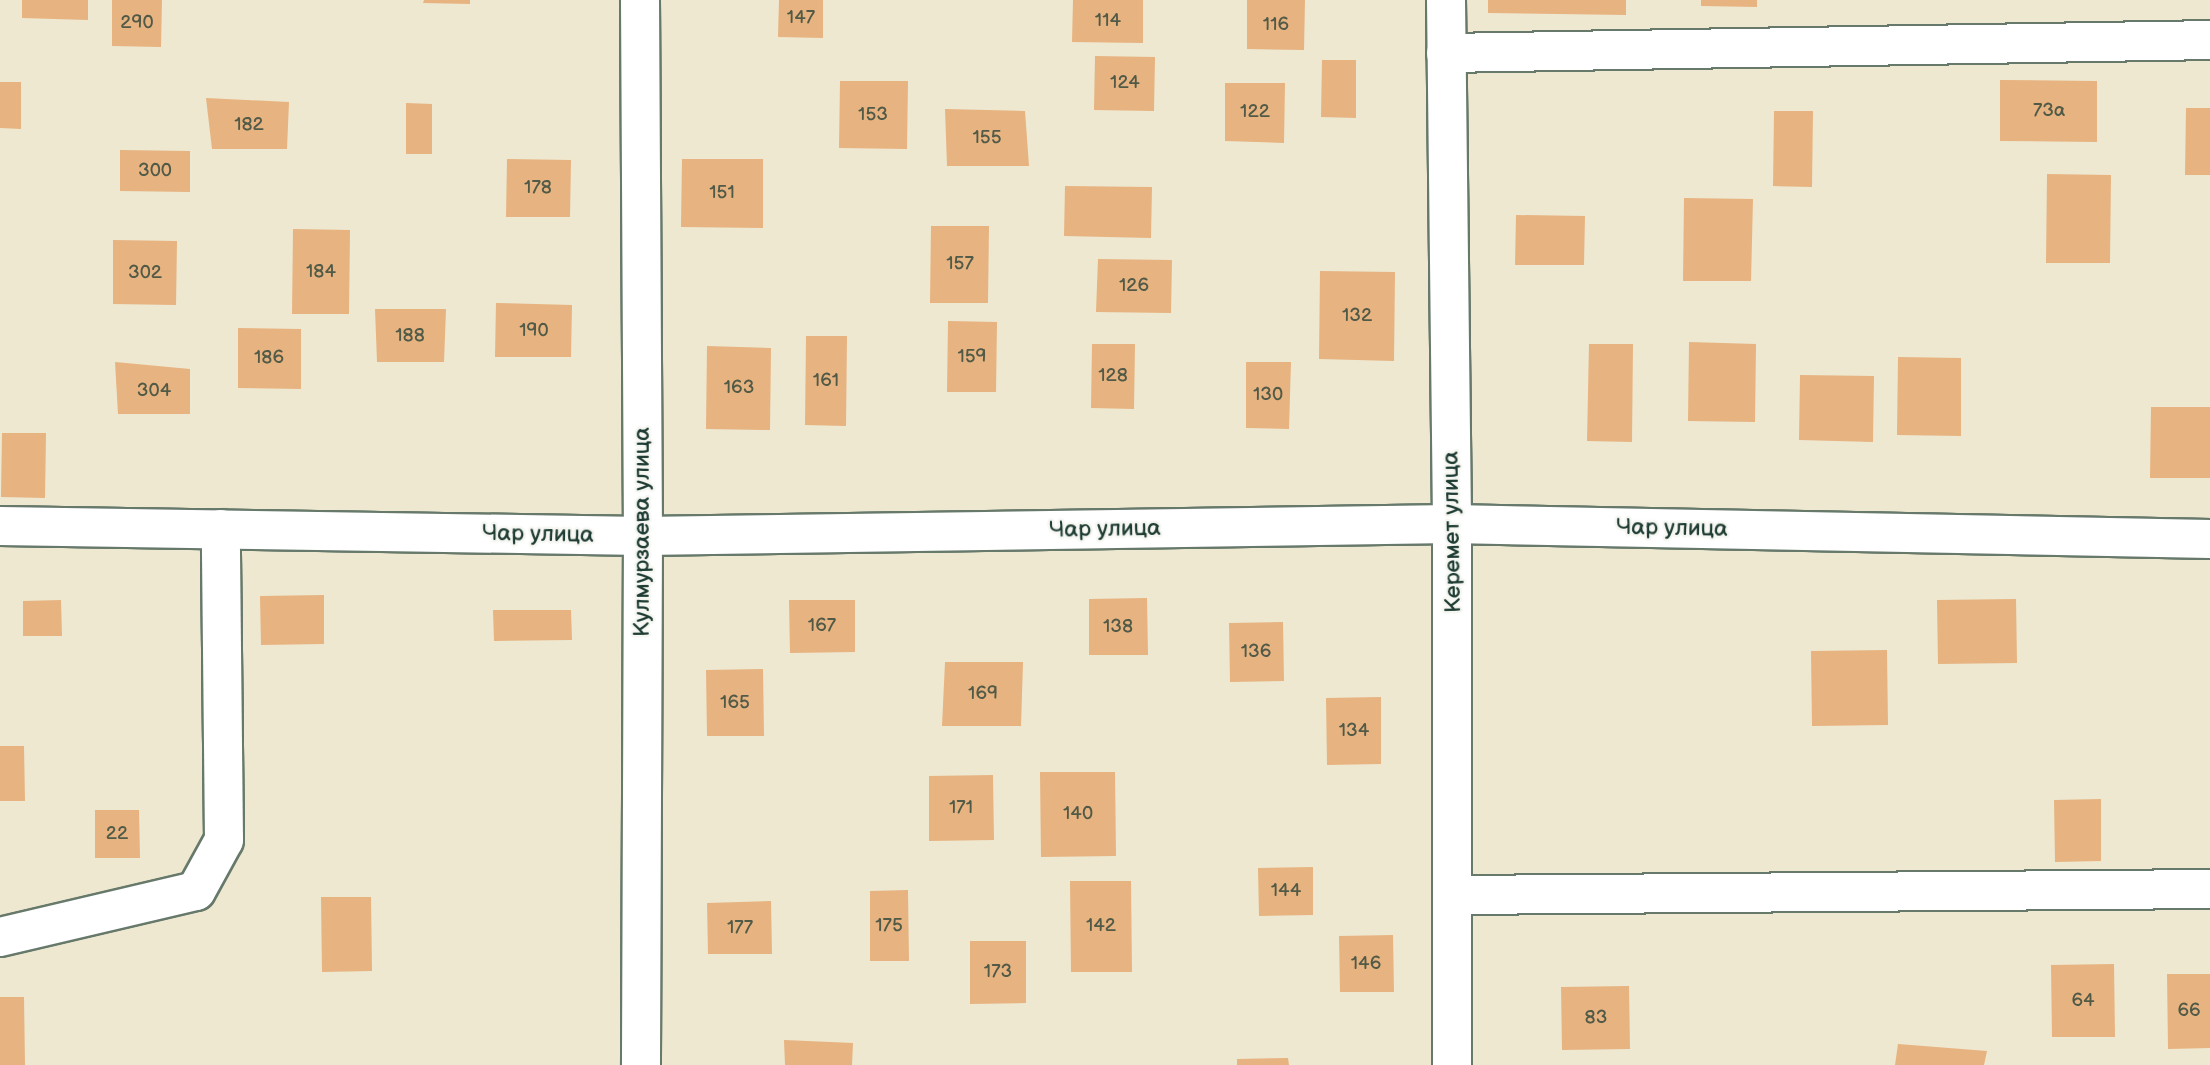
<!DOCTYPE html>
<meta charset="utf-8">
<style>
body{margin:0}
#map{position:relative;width:2210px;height:1065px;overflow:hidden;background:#eee8d0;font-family:"Balsamiq Sans",sans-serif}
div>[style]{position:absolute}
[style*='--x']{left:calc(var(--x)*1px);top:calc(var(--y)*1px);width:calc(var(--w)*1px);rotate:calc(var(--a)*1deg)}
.building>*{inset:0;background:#e7b380}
.roads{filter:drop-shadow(2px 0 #67796b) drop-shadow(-2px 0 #67796b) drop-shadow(0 2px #67796b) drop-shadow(0 -2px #67796b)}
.minor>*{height:38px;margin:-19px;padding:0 19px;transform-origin:19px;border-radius:19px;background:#fff}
span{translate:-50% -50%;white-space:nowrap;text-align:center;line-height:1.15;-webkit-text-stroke:5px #f6f6f2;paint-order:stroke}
.number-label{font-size:19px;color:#515a47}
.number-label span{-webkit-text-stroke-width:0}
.street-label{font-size:23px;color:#1f3d34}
</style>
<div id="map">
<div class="building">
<i style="clip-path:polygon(22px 0,88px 0,88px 20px,22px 18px)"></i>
<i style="clip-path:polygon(112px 0,162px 0,161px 47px,112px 46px)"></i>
<i style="clip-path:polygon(424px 0,470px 0,470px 4px,423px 3px)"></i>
<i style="clip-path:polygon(779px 0,823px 0,823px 38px,778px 37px)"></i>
<i style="clip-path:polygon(1073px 0,1143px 0,1143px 43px,1072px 42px)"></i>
<i style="clip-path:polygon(1247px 0,1305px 0,1304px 50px,1247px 49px)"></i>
<i style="clip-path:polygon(1488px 0,1626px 0,1626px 15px,1488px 13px)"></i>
<i style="clip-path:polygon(1701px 0,1757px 0,1757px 7px,1701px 6px)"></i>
<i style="clip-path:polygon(1095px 56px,1155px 57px,1154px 111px,1094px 110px)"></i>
<i style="clip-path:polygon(1322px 60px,1356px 60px,1356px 118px,1321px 117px)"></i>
<i style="clip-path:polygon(2000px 80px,2097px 81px,2097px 142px,2000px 141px)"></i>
<i style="clip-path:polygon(840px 81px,908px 81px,907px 149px,839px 148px)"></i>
<i style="clip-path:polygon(0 82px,21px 82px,21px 129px,0 128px)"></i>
<i style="clip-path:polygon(1225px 83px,1285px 83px,1284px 143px,1225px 141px)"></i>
<i style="clip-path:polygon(206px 98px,289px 102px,287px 149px,212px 149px)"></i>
<i style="clip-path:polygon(406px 103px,432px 104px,432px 154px,406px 154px)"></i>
<i style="clip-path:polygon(2186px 108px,2210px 108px,2210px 175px,2185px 175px)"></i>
<i style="clip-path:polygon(945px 109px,1025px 111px,1029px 166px,947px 166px)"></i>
<i style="clip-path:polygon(1774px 111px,1813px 111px,1812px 187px,1773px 186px)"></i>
<i style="clip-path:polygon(120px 150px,190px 151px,190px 192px,120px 191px)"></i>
<i style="clip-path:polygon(507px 159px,571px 160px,570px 217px,506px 217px)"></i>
<i style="clip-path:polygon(682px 159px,763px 159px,763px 228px,681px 227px)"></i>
<i style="clip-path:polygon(2047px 174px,2111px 175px,2110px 263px,2046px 263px)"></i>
<i style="clip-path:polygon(1065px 186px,1152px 187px,1151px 238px,1064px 236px)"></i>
<i style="clip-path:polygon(1684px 198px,1753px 199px,1751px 281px,1683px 281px)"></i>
<i style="clip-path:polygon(1516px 215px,1585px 216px,1584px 265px,1515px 265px)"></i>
<i style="clip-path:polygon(931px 226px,989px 226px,988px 303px,930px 303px)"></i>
<i style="clip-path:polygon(293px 229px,350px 230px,349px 314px,292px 314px)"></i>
<i style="clip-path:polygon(113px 240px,177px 241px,176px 305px,113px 304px)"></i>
<i style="clip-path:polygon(1098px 259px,1172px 260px,1171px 313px,1096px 312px)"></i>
<i style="clip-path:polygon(1320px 271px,1395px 272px,1394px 361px,1319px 359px)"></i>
<i style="clip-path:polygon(496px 303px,572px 305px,571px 357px,495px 357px)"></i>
<i style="clip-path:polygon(375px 309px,446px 309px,444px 362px,377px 362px)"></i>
<i style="clip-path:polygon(948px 321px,997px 322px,996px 392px,947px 392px)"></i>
<i style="clip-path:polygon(238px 328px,301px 329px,301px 389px,238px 388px)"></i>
<i style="clip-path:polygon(806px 336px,847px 336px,846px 426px,805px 425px)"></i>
<i style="clip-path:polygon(1689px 342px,1756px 344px,1755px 422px,1688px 421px)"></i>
<i style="clip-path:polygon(1092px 344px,1135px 344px,1134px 409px,1091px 408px)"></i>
<i style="clip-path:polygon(1589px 344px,1633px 344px,1632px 442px,1587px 441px)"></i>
<i style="clip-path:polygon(707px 346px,771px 348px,770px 430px,706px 429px)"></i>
<i style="clip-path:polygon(1898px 357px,1961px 358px,1961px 436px,1897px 435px)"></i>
<i style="clip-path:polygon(115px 362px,190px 369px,190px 414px,118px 414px)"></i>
<i style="clip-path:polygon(1246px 362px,1291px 362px,1289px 429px,1246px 428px)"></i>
<i style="clip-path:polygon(1800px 375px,1874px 376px,1873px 442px,1799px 440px)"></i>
<i style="clip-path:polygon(2151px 407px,2210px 407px,2210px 478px,2150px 478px)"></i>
<i style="clip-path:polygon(2px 433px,46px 433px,45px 498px,1px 497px)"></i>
<i style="clip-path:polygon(324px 595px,324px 644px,261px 645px,260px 596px)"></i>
<i style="clip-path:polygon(1147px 598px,1148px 655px,1089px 655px,1089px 599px)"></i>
<i style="clip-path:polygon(2016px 599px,2017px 663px,1938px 664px,1937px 600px)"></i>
<i style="clip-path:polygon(61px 600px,62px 636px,23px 636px,23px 601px)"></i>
<i style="clip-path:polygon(789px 600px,855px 600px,855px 652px,790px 653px)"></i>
<i style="clip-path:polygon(493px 610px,571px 610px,572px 640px,494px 641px)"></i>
<i style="clip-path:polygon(1283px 622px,1284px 681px,1230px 682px,1229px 623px)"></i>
<i style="clip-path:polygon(1887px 650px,1888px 725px,1812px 726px,1811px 651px)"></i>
<i style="clip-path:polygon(945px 662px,1023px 662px,1021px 726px,942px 726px)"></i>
<i style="clip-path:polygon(763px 669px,764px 736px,707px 736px,706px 670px)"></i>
<i style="clip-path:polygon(1381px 697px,1381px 764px,1327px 765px,1326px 698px)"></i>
<i style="clip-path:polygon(0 746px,24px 746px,25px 801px,0 801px)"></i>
<i style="clip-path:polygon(1040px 772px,1115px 772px,1116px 856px,1041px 857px)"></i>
<i style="clip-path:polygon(993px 775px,994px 840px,929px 841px,929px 776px)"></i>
<i style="clip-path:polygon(2101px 799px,2101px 861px,2055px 862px,2054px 800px)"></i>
<i style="clip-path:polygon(95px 810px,139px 810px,140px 858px,95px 858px)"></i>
<i style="clip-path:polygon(1313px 867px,1313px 915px,1259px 916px,1258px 868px)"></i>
<i style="clip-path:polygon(1070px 881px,1131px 881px,1132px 972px,1071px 972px)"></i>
<i style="clip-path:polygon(908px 890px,909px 961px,870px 961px,870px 891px)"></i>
<i style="clip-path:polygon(321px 897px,371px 897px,372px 971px,322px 972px)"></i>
<i style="clip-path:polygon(771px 901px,772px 954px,708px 954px,707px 903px)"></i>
<i style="clip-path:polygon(1393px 935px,1394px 992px,1340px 992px,1339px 936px)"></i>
<i style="clip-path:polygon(970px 941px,1026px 941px,1026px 1003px,970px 1004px)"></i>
<i style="clip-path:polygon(2114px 964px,2115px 1037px,2052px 1037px,2051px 965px)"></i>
<i style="clip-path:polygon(2167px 974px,2210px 974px,2210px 1048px,2168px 1049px)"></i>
<i style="clip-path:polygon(1629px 986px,1630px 1049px,1562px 1050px,1561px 987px)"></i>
<i style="clip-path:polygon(0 997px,24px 997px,25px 1065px,0 1065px)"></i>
<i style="clip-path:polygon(784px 1040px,853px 1043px,852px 1065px,785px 1065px)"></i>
<i style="clip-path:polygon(1898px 1044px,1987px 1051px,1984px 1065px,1895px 1065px)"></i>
<i style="clip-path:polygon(1288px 1058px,1289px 1065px,1237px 1065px,1237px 1059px)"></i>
</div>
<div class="roads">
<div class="minor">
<i style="--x:640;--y:0;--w:536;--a:89.68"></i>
<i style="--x:643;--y:536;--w:529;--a:90.22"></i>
<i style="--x:1446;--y:0;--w:524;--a:89.34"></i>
<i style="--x:1452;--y:524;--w:541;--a:90"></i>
<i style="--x:1446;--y:53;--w:764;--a:-0.97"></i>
<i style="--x:0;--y:526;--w:643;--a:0.89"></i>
<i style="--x:643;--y:536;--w:809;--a:-0.85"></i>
<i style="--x:1452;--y:524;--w:758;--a:1.13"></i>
<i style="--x:1454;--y:895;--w:756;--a:-0.45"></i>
<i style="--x:0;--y:937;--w:201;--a:-13.2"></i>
<i style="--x:196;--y:891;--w:58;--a:-61.2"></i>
<i style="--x:224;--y:840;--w:311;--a:-90.6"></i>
</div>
</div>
<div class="number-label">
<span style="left:801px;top:18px">147</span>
<span style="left:1108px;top:21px">114</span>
<span style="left:137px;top:23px">290</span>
<span style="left:1276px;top:25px">116</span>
<span style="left:1125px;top:83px">124</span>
<span style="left:2049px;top:111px">73а</span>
<span style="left:1255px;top:112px">122</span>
<span style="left:873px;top:115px">153</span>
<span style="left:249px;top:125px">182</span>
<span style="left:987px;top:138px">155</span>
<span style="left:155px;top:171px">300</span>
<span style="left:538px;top:188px">178</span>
<span style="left:722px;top:193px">151</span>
<span style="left:960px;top:264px">157</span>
<span style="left:321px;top:272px">184</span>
<span style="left:145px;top:273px">302</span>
<span style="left:1134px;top:286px">126</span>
<span style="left:1357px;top:316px">132</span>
<span style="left:534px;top:331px">190</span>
<span style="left:410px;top:336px">188</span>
<span style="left:972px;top:357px">159</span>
<span style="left:269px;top:358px">186</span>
<span style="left:1113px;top:376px">128</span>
<span style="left:826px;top:381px">161</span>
<span style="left:739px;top:388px">163</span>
<span style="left:154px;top:391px">304</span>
<span style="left:1268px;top:395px">130</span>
<span style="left:822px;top:626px">167</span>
<span style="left:1118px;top:627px">138</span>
<span style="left:1256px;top:652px">136</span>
<span style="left:983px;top:694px">169</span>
<span style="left:735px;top:703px">165</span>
<span style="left:1354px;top:731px">134</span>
<span style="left:961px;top:808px">171</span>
<span style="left:1078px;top:814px">140</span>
<span style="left:117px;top:834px">22</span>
<span style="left:1286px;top:891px">144</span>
<span style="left:889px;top:926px">175</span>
<span style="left:1101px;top:926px">142</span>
<span style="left:740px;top:928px">177</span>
<span style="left:1366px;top:964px">146</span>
<span style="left:998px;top:972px">173</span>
<span style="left:2083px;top:1001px">64</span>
<span style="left:2189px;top:1011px">66</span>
<span style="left:1596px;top:1018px">83</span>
</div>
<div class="street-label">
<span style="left:1672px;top:528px;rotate:1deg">Чар улица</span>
<span style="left:1105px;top:529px;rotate:-1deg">Чар улица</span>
<span style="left:642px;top:532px;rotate:-90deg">Кулмурзаева улица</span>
<span style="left:1452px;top:532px;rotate:-91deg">Керемет улица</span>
<span style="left:538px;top:534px;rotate:1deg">Чар улица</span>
</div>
</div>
